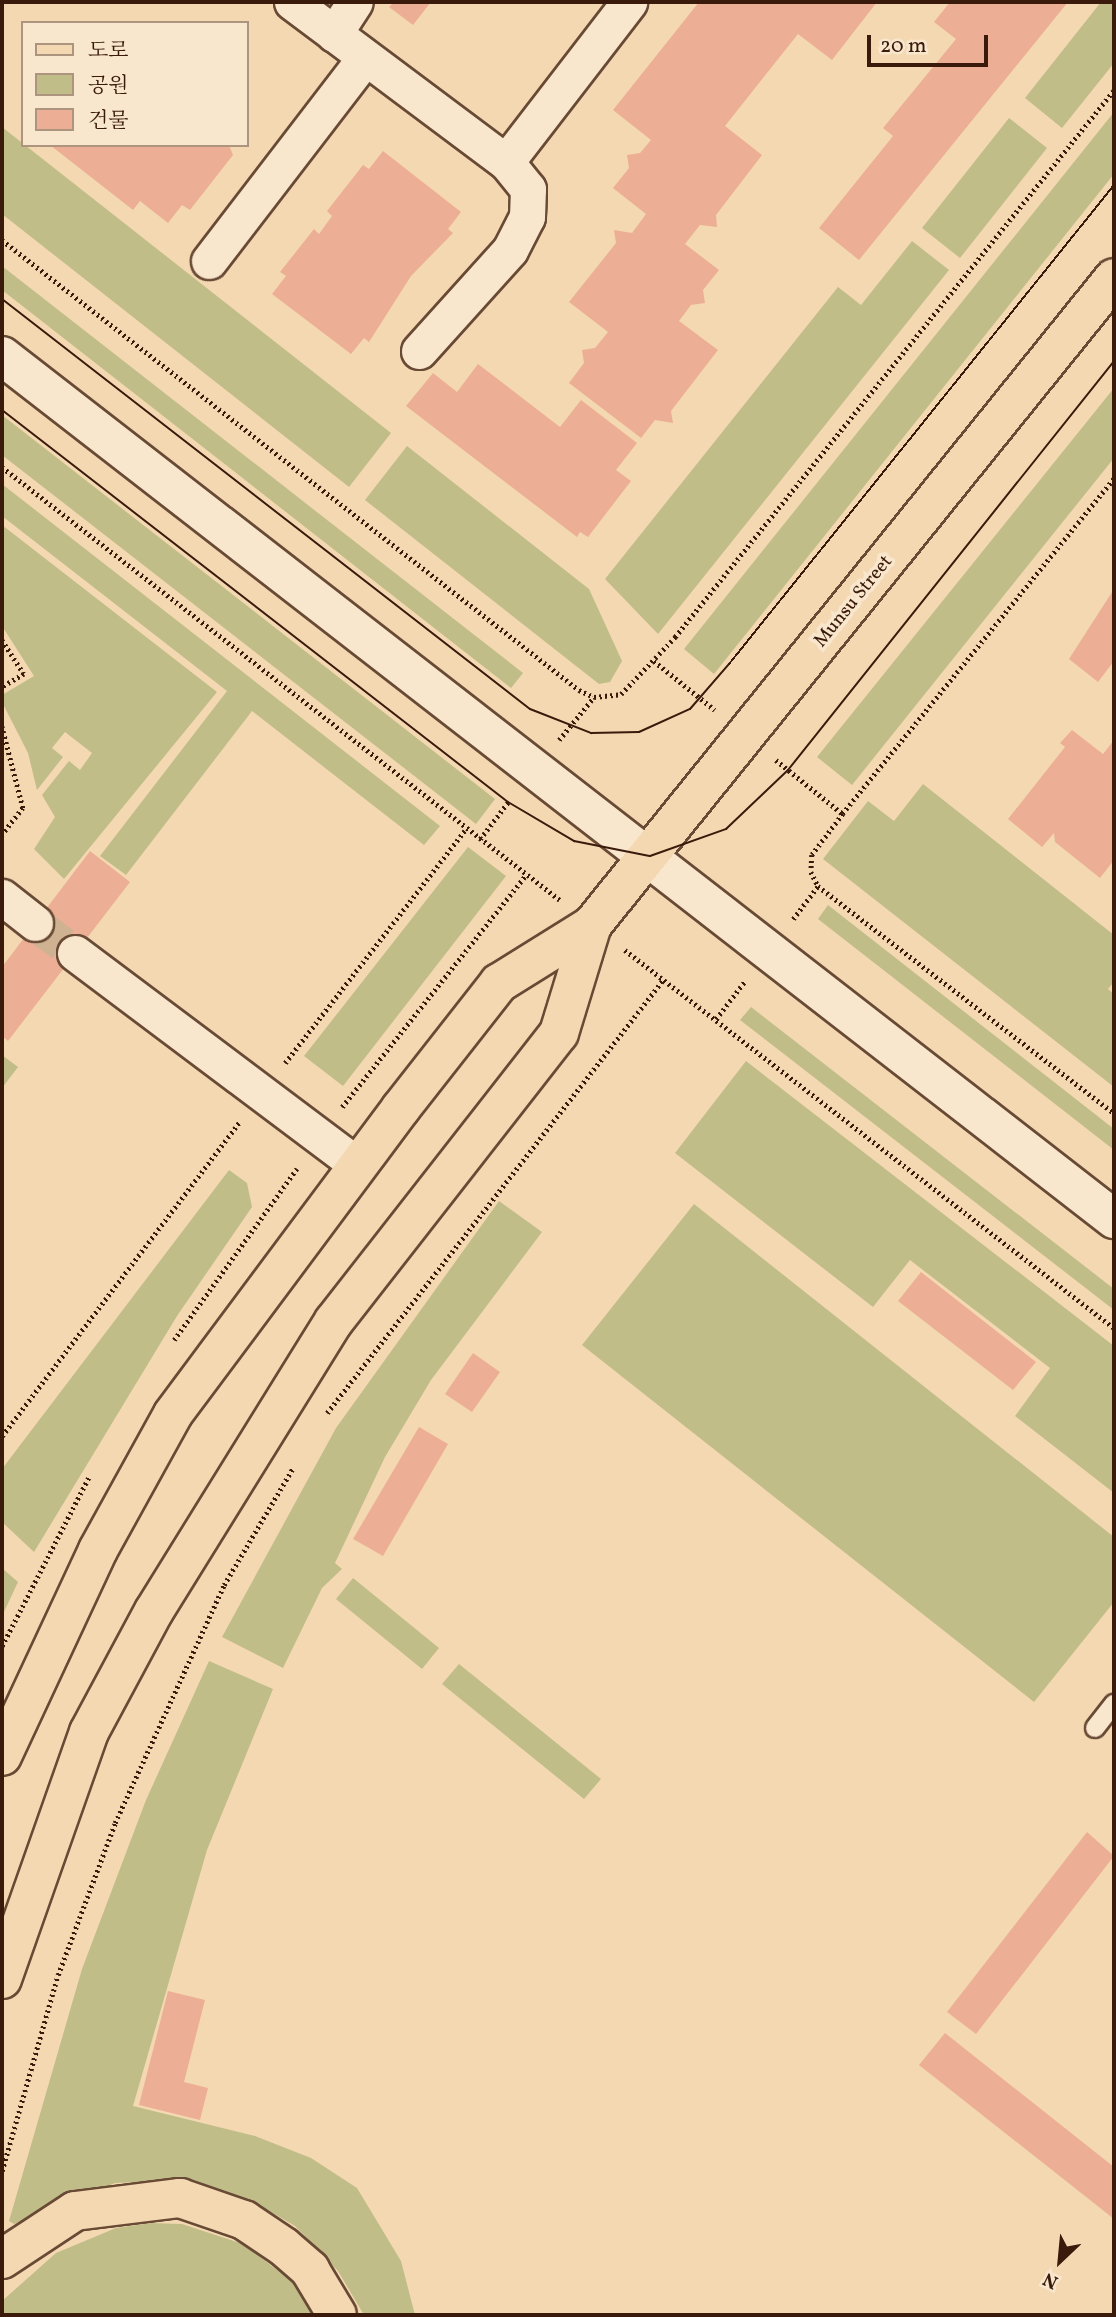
<!DOCTYPE html>
<meta charset="utf-8">
<style>
body{margin:0}
#map{position:relative;width:1116px;height:2317px;overflow:hidden;background:#f4d8b2;font-family:Vollkorn,"Noto Serif KR",serif}
div>[style]{position:absolute}
[style*='--x']{left:calc(var(--x)*1px);top:calc(var(--y)*1px);width:calc(var(--w)*1px);rotate:calc(var(--a)*1deg)}
.green>*{inset:0;background:#c1bd88}
.building>*{inset:0;background:#ecaf95}
.street-tunnel>*{height:35px;margin-top:-17.5px;transform-origin:0;background:repeating-linear-gradient(90deg,#cfb291 0 35px,transparent 0 53px)}
.path>*{height:4.5px;margin-top:-2.25px;transform-origin:0;background:repeating-linear-gradient(90deg,#391a0b 0 2px,transparent 0 5.5px)}
.roads{filter:drop-shadow(2px 0 #684a35) drop-shadow(-2px 0 #684a35) drop-shadow(0 2px #684a35) drop-shadow(0 -2px #684a35)}
.lane>*{height:18px;margin:-9px;padding:0 9px;transform-origin:9px;border-radius:9px;background:#f8e6cd}
.street>*{height:35px;margin:-17.5px;padding:0 17.5px;transform-origin:17.5px;border-radius:17.5px;background:#f8e6cd}
.secondary>*{height:38px;margin:-19px;padding:0 19px;transform-origin:19px;border-radius:19px;background:#f8e6cd}
.primary>*{height:38px;margin:-19px;padding:0 19px;transform-origin:19px;border-radius:19px;background:#f4d8b2}
.tram>*{height:2px;margin:-1px;padding:0 1px;transform-origin:1px;border-radius:1px;background:#391a0b}
span{translate:-50% -50%;white-space:nowrap;text-align:center;line-height:1.15;-webkit-text-stroke:7px #f8e6cd;paint-order:stroke}
.street-label{font-size:19px;color:#391a0b}
.frame{position:absolute;inset:0;border:4px solid #391a0b;pointer-events:none}
.legend{position:absolute;left:21px;top:21px;width:228px;height:126px;box-sizing:border-box;background:#f8e6cd;border:2px solid #ac947f;margin:0;padding:9px 12px;list-style:none;font-size:21px;color:#391a0b}
.legend li{display:flex;align-items:center;gap:14px;height:35px}
.legend b{width:35px;border:2px solid #ac947f}
.north{position:absolute;left:1025px;top:2226px;width:70px;height:70px;-webkit-text-stroke:5px #f8e6cd;paint-order:stroke;rotate:206deg;font-size:19px;font-weight:700;line-height:28px;text-align:center;color:#391a0b}
.north::after{content:'';display:block;margin:auto;width:24px;height:32px;background:#391a0b;clip-path:polygon(50% 0,100% 100%,50% 72%,0 100%)}
.scale{position:absolute;left:867px;top:35px;width:121px;height:32px;box-sizing:border-box;border:4px solid #391a0b;border-top:0;padding-left:9px;font-size:21px;line-height:24px;white-space:nowrap;color:#391a0b;-webkit-text-stroke:5px #f8e6cd;paint-order:stroke}
</style>
<div id="map">
<div class="green">
<i style="clip-path:polygon(1101px 2px,1114px 2px,1114px 63px,1062px 128px,1025px 98px)"></i>
<i style="clip-path:polygon(1114px 112px,1114px 174px,714px 674px,684px 649px)"></i>
<i style="clip-path:polygon(1009px 118px,1047px 148px,960px 258px,922px 228px)"></i>
<i style="clip-path:polygon(2px 127px,391px 433px,349px 487px,2px 214px)"></i>
<i style="clip-path:polygon(912px 241px,949px 270px,658px 634px,605px 579px,838px 287px,861px 305px)"></i>
<i style="clip-path:polygon(2px 266px,523px 673px,511px 688px,2px 290px)"></i>
<i style="clip-path:polygon(1114px 388px,1114px 458px,852px 785px,817px 757px)"></i>
<i style="clip-path:polygon(2px 415px,495px 799px,476px 824px,2px 455px)"></i>
<i style="clip-path:polygon(407px 446px,589px 589px,622px 661px,610px 682px,599px 684px,365px 500px)"></i>
<i style="clip-path:polygon(2px 484px,440px 826px,424px 845px,252px 711px,126px 875px,100px 856px,227px 691px,2px 516px)"></i>
<i style="clip-path:polygon(2px 525px,217px 692px,64px 879px,34px 849px,55px 817px,42px 795px,69px 761px,80px 770px,92px 753px,65px 732px,52px 748px,63px 757px,37px 790px,28px 753px,2px 702px,2px 695px,34px 676px,2px 626px)"></i>
<i style="clip-path:polygon(923px 784px,1114px 935px,1114px 982px,1108px 989px,1114px 994px,1114px 1087px,823px 859px,868px 801px,894px 821px)"></i>
<i style="clip-path:polygon(468px 847px,506px 876px,343px 1086px,304px 1056px)"></i>
<i style="clip-path:polygon(828px 905px,1114px 1129px,1114px 1150px,818px 919px)"></i>
<i style="clip-path:polygon(751px 1007px,1114px 1289px,1114px 1310px,740px 1020px)"></i>
<i style="clip-path:polygon(2px 1055px,18px 1067px,2px 1088px)"></i>
<i style="clip-path:polygon(746px 1061px,1114px 1346px,1114px 1493px,1015px 1416px,1050px 1368px,910px 1260px,873px 1307px,675px 1153px)"></i>
<i style="clip-path:polygon(229px 1170px,247px 1183px,252px 1207px,177px 1316px,34px 1552px,2px 1522px,2px 1469px)"></i>
<i style="clip-path:polygon(499px 1201px,542px 1232px,431px 1380px,385px 1457px,335px 1563px,342px 1569px,322px 1588px,283px 1668px,222px 1637px,336px 1428px)"></i>
<i style="clip-path:polygon(694px 1204px,1114px 1537px,1114px 1602px,1034px 1702px,582px 1345px)"></i>
<i style="clip-path:polygon(2px 1568px,18px 1582px,2px 1616px)"></i>
<i style="clip-path:polygon(353px 1578px,439px 1648px,422px 1669px,336px 1599px)"></i>
<i style="clip-path:polygon(209px 1661px,273px 1689px,207px 1850px,133px 2106px,255px 2136px,311px 2158px,357px 2188px,401px 2261px,415px 2315px,364px 2315px,338px 2271px,295px 2226px,254px 2202px,191px 2180px,115px 2183px,14px 2224px,9px 2221px,82px 1969px,146px 1800px)"></i>
<i style="clip-path:polygon(459px 1664px,601px 1779px,584px 1799px,442px 1684px)"></i>
<i style="clip-path:polygon(151px 2223px,182px 2224px,243px 2244px,293px 2282px,315px 2315px,2px 2315px,2px 2301px,56px 2253px,116px 2228px)"></i>
</div>
<div class="building">
<i style="clip-path:polygon(394px 2px,431px 2px,413px 25px,389px 7px)"></i>
<i style="clip-path:polygon(699px 2px,877px 2px,832px 60px,798px 34px,725px 126px,762px 155px,716px 215px,717px 227px,700px 225px,685px 244px,719px 270px,703px 290px,705px 303px,691px 305px,679px 321px,718px 350px,671px 411px,673px 423px,655px 420px,641px 438px,569px 383px,584px 363px,582px 350px,595px 348px,608px 332px,569px 302px,616px 243px,614px 230px,632px 233px,646px 214px,613px 188px,629px 168px,627px 155px,640px 153px,651px 140px,613px 110px)"></i>
<i style="clip-path:polygon(950px 2px,1068px 2px,859px 260px,819px 228px,893px 136px,883px 128px,956px 39px,934px 22px)"></i>
<i style="clip-path:polygon(50px 145px,229px 145px,233px 155px,190px 210px,182px 205px,168px 223px,140px 201px,133px 210px)"></i>
<i style="clip-path:polygon(383px 151px,461px 212px,448px 229px,453px 233px,411px 276px,369px 342px,364px 338px,351px 354px,272px 294px,286px 276px,280px 272px,314px 229px,319px 234px,332px 216px,327px 211px,363px 165px,369px 169px)"></i>
<i style="clip-path:polygon(478px 364px,560px 427px,581px 400px,637px 443px,616px 470px,631px 481px,588px 537px,580px 532px,577px 537px,406px 406px,433px 373px,457px 392px)"></i>
<i style="clip-path:polygon(1114px 589px,1114px 661px,1098px 682px,1069px 659px)"></i>
<i style="clip-path:polygon(1072px 730px,1103px 754px,1114px 740px,1114px 860px,1100px 878px,1055px 842px,1054px 833px,1042px 847px,1008px 819px,1065px 747px,1060px 743px)"></i>
<i style="clip-path:polygon(90px 851px,130px 882px,8px 1041px,2px 1036px,2px 967px)"></i>
<i style="clip-path:polygon(921px 1272px,1036px 1362px,1013px 1390px,898px 1301px)"></i>
<i style="clip-path:polygon(473px 1353px,500px 1372px,472px 1412px,445px 1394px)"></i>
<i style="clip-path:polygon(419px 1427px,448px 1444px,383px 1556px,353px 1539px)"></i>
<i style="clip-path:polygon(1087px 1832px,1114px 1856px,976px 2034px,947px 2012px)"></i>
<i style="clip-path:polygon(168px 1991px,205px 2000px,184px 2082px,208px 2088px,200px 2120px,139px 2105px)"></i>
<i style="clip-path:polygon(945px 2033px,1114px 2167px,1114px 2219px,919px 2065px)"></i>
</div>
<div class="street-tunnel">
<i style="--x:35;--y:923;--w:50;--a:36.9"></i>
</div>
<div class="path">
<i style="--x:2;--y:240;--w:732;--a:37.95"></i>
<i style="--x:579;--y:690;--w:17;--a:25"></i>
<i style="--x:594;--y:697;--w:27;--a:-6"></i>
<i style="--x:621;--y:694;--w:79;--a:-46.5"></i>
<i style="--x:675;--y:637;--w:701;--a:-51.25"></i>
<i style="--x:2;--y:467;--w:706;--a:37.81"></i>
<i style="--x:1114;--y:479;--w:431;--a:129"></i>
<i style="--x:843;--y:814;--w:51;--a:127.1"></i>
<i style="--x:812;--y:855;--w:17;--a:93"></i>
<i style="--x:811;--y:872;--w:16;--a:63"></i>
<i style="--x:818;--y:886;--w:373;--a:37.5"></i>
<i style="--x:2;--y:640;--w:40;--a:57.1"></i>
<i style="--x:24;--y:674;--w:26;--a:149"></i>
<i style="--x:654;--y:661;--w:78;--a:38.8"></i>
<i style="--x:2;--y:726;--w:85;--a:75.6"></i>
<i style="--x:23;--y:808;--w:34;--a:128"></i>
<i style="--x:559;--y:740;--w:55;--a:-50.9"></i>
<i style="--x:776;--y:760;--w:86;--a:38.9"></i>
<i style="--x:480;--y:839;--w:48;--a:-52.7"></i>
<i style="--x:793;--y:919;--w:41;--a:-52.9"></i>
<i style="--x:625;--y:950;--w:618;--a:37.7"></i>
<i style="--x:716;--y:1019;--w:48;--a:-52.7"></i>
<i style="--x:285;--y:1063;--w:296;--a:-52.3"></i>
<i style="--x:342;--y:1107;--w:296;--a:-51.6"></i>
<i style="--x:174;--y:1340;--w:211;--a:-54.4"></i>
<i style="--x:327;--y:1413;--w:548;--a:-52.19"></i>
<i style="--x:2;--y:1436;--w:393;--a:-52.9"></i>
<i style="--x:2;--y:1646;--w:192;--a:-62.8"></i>
<i style="--x:2;--y:2171;--w:204;--a:-74.1"></i>
<i style="--x:58;--y:1975;--w:162;--a:-69.4"></i>
<i style="--x:115;--y:1823;--w:262;--a:-65.4"></i>
<i style="--x:224;--y:1585;--w:136;--a:-59.5"></i>
</div>
<div class="roads">
<div class="lane">
<i style="--x:1095;--y:1728;--w:31;--a:-52"></i>
</div>
<div class="street">
<i style="--x:292;--y:2;--w:267;--a:36.8"></i>
<i style="--x:506;--y:162;--w:202;--a:-52.4"></i>
<i style="--x:334;--y:34;--w:38;--a:-57"></i>
<i style="--x:209;--y:261;--w:256;--a:-52.5"></i>
<i style="--x:419;--y:351;--w:136;--a:-48"></i>
<i style="--x:510;--y:250;--w:37;--a:-63"></i>
<i style="--x:527;--y:217;--w:28;--a:-88"></i>
<i style="--x:528;--y:189;--w:35;--a:-129"></i>
<i style="--x:2;--y:897;--w:42;--a:38.2"></i>
<i style="--x:75;--y:953;--w:353;--a:36.9"></i>
</div>
<div class="secondary">
<i style="--x:2;--y:356;--w:1408;--a:37.81"></i>
</div>
<div class="primary">
<i style="--x:2;--y:1756;--w:227;--a:-65"></i>
<i style="--x:98;--y:1550;--w:155;--a:-61.1"></i>
<i style="--x:173;--y:1414;--w:382;--a:-53.3"></i>
<i style="--x:401;--y:1108;--w:159;--a:-51.9"></i>
<i style="--x:499;--y:983;--w:110;--a:-31.9"></i>
<i style="--x:592;--y:925;--w:831;--a:-51.1"></i>
<i style="--x:2;--y:1979;--w:262;--a:-70.6"></i>
<i style="--x:89;--y:1732;--w:137;--a:-61.8"></i>
<i style="--x:154;--y:1611;--w:341;--a:-58.2"></i>
<i style="--x:334;--y:1321;--w:365;--a:-52"></i>
<i style="--x:559;--y:1033;--w:113;--a:-73"></i>
<i style="--x:2;--y:2259;--w:87;--a:-33.3"></i>
<i style="--x:75;--y:2211;--w:106;--a:-7.1"></i>
<i style="--x:180;--y:2198;--w:68;--a:19"></i>
<i style="--x:244;--y:2220;--w:48;--a:34"></i>
<i style="--x:284;--y:2247;--w:35;--a:41"></i>
<i style="--x:310;--y:2270;--w:52;--a:59"></i>
</div>
</div>
<div class="tram">
<i style="--x:2;--y:299;--w:668;--a:37.83"></i>
<i style="--x:530;--y:709;--w:66;--a:21.5"></i>
<i style="--x:591;--y:733;--w:48;--a:-1.2"></i>
<i style="--x:639;--y:732;--w:56;--a:-24.3"></i>
<i style="--x:690;--y:709;--w:60;--a:-49.1"></i>
<i style="--x:729;--y:664;--w:615;--a:-51.21"></i>
<i style="--x:2;--y:410;--w:640;--a:37.77"></i>
<i style="--x:508;--y:802;--w:77;--a:30.6"></i>
<i style="--x:574;--y:841;--w:77;--a:11.2"></i>
<i style="--x:650;--y:856;--w:81;--a:-19.6"></i>
<i style="--x:726;--y:829;--w:86;--a:-43.6"></i>
<i style="--x:788;--y:770;--w:523;--a:-51.44"></i>
</div>
<div class="street-label">
<span style="left:854px;top:602px;rotate:-51deg">Munsu Street</span>
</div>
<div class="frame"></div>
<ul class="legend">
<li><b style="height:9px;background:#f4d8b2"></b>도로</li>
<li><b style="height:19px;background:#c1bd88"></b>공원</li>
<li><b style="height:19px;background:#ecaf95"></b>건물</li>
</ul>
<div class="north">N</div>
<div class="scale">20 m</div>
</div>
